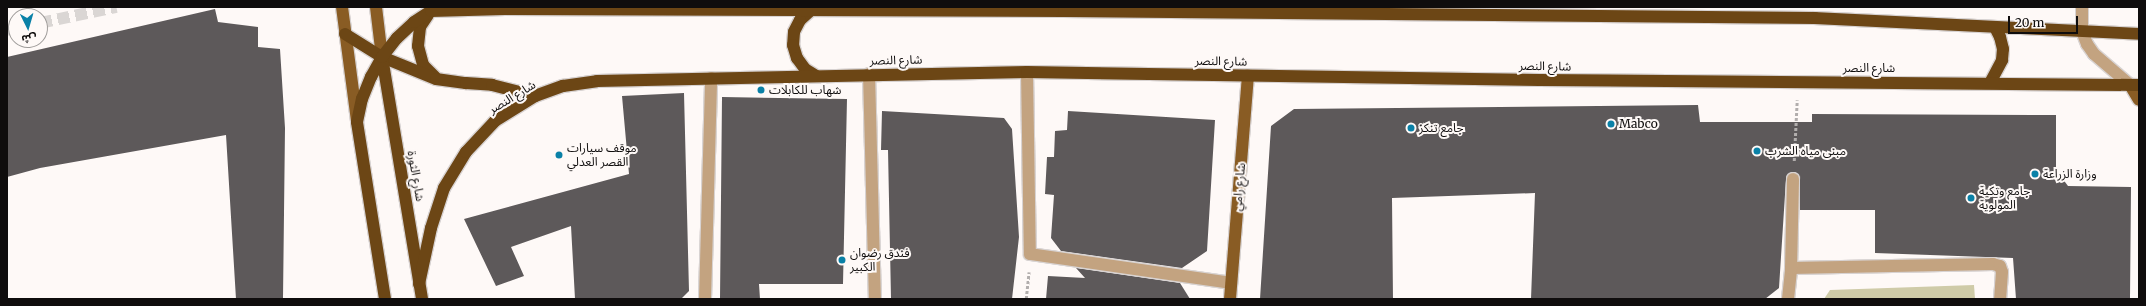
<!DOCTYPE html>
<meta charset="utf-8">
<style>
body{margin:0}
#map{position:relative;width:2146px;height:306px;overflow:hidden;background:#fef9f7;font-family:Merriweather,"Noto Sans Arabic",serif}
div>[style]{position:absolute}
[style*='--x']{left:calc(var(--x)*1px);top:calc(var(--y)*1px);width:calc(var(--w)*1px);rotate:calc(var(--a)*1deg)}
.green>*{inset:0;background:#cfcba8}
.building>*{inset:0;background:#5d595a}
.minor-tunnel>*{height:12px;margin-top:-6px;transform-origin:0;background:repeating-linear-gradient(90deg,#dad6d4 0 12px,transparent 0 18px)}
.path>*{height:2.5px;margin-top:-1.25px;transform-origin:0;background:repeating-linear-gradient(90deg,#b2aead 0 3px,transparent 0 5px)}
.roads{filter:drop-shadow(1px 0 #d8d3d2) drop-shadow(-1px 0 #d8d3d2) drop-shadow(0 1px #d8d3d2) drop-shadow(0 -1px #d8d3d2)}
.minor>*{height:12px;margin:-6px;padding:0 6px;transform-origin:6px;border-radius:6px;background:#c3a380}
.major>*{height:12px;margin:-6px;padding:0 6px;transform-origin:6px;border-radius:6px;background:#895c24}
.highway>*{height:12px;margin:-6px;padding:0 6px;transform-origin:6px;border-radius:6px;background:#6c4615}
.dots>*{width:11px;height:11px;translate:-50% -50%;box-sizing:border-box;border:2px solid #fef9f7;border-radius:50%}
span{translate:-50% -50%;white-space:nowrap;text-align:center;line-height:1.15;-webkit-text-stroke:4px #fef9f7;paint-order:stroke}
.street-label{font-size:12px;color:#0f0d0d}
.poi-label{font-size:12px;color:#0f0d0d}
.left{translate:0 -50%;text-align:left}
.frame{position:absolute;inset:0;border:8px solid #0f0d0d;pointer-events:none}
.north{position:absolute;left:8px;top:8px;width:40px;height:40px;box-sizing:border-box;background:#fef9f7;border:1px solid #9e9b99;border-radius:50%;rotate:175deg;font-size:11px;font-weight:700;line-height:16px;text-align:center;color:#0f0d0d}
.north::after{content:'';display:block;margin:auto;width:14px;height:18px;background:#0a81a7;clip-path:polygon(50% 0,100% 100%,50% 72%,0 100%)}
.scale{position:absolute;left:2008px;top:16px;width:70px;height:18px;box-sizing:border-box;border:2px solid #0f0d0d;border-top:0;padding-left:5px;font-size:12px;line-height:14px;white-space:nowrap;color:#0f0d0d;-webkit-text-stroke:3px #fef9f7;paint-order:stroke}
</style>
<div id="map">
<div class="green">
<i style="clip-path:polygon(1974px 285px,1975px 299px,1824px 299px,1830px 290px)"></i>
</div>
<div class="building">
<i style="clip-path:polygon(215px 9px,218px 22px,258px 27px,258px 47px,280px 49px,285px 128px,283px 299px,236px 299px,226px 135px,40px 168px,7px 177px,7px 57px)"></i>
<i style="clip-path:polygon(684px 93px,689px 291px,681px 299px,575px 299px,571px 226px,511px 247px,524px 276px,496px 286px,464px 219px,629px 174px,622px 96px)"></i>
<i style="clip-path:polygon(722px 97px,847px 99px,843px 284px,759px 284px,760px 299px,720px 299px)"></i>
<i style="clip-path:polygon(1698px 105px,1700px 122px,1812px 122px,1812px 114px,2056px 115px,2056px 170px,2068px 186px,2131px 187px,2130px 299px,2016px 299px,2013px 258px,1875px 253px,1875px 210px,1800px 210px,1800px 179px,1797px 173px,1793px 172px,1787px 175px,1786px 179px,1779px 288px,1765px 299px,1531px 299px,1535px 193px,1392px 198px,1393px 299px,1260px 299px,1271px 126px,1294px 109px)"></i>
<i style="clip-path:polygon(882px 111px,1004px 118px,1012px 129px,1019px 237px,1012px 299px,891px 299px,888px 150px,881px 150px)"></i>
<i style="clip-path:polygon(1068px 111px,1215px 120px,1207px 251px,1182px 268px,1061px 251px,1051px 238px,1054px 195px,1045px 194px,1047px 157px,1054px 157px,1055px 131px,1067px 130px)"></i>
<i style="clip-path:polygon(1076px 268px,1180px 283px,1190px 299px,1046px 299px,1048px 276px,1085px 278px)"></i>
</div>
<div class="minor-tunnel">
<i style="--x:40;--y:23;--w:78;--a:-11.9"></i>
<i style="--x:7;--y:30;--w:9;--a:-13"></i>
</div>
<div class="path">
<i style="--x:1794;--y:161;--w:61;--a:-87.2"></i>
<i style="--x:1026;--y:299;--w:27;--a:-84"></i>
</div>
<div class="roads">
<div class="minor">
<i style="--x:2082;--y:7;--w:24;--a:90"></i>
<i style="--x:2082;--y:31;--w:14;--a:69"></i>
<i style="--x:2087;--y:44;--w:12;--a:55"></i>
<i style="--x:2094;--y:54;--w:48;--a:40.7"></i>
<i style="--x:1027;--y:72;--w:182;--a:89.1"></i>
<i style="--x:1030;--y:254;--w:203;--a:8.2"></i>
<i style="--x:869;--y:74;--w:225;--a:88.5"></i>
<i style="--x:1791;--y:268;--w:202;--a:-1.1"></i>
<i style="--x:1993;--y:264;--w:7;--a:16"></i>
<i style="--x:2000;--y:266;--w:6;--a:72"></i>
<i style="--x:2002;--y:272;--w:27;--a:94"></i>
<i style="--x:705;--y:299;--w:221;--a:-88.4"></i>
<i style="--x:1788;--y:299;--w:31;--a:-84"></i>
<i style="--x:1791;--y:268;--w:89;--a:-88.7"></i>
</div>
<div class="major">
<i style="--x:342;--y:7;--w:115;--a:82.5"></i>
<i style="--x:376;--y:7;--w:50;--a:83.2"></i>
<i style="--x:2130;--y:85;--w:17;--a:59"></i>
<i style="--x:1230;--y:299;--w:224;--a:-85.4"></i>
</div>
<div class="highway">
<i style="--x:810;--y:11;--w:13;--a:138"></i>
<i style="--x:800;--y:20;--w:13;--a:117"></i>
<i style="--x:794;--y:32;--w:13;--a:94"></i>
<i style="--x:793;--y:45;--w:14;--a:73"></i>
<i style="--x:797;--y:58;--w:14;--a:54"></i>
<i style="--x:805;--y:69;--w:13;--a:32"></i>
<i style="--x:428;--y:15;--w:14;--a:124"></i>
<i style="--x:420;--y:27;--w:19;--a:96"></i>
<i style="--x:418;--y:46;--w:20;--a:75"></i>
<i style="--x:423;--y:65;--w:17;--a:45"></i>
<i style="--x:345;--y:34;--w:44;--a:31.9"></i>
<i style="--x:382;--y:57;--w:58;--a:22.2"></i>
<i style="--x:436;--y:79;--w:30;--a:8"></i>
<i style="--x:466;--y:83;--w:26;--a:4"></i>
<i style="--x:492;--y:85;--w:44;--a:14.3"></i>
<i style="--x:382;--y:57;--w:245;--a:80.6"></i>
<i style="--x:1990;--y:83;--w:26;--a:-62"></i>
<i style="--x:2002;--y:60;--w:11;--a:-85"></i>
<i style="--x:2003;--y:49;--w:12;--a:-104"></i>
<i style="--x:2000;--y:37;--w:11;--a:-117"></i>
<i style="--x:419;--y:284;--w:57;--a:-77.9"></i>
<i style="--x:431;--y:228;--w:42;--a:-72"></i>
<i style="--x:444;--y:188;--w:42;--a:-58.6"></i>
<i style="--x:466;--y:152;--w:42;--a:-46.9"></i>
<i style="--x:495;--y:121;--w:47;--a:-32"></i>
<i style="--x:535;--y:96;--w:30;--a:-20"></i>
<i style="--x:563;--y:86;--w:34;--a:-8"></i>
<i style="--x:597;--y:81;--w:430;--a:-1.2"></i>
<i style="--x:1027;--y:72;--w:512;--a:0.9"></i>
<i style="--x:1539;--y:80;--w:600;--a:0.48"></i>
<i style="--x:385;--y:299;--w:179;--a:-99"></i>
<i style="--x:357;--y:122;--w:24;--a:-78"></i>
<i style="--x:362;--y:99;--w:24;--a:-68"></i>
<i style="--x:371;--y:77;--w:23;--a:-61"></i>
<i style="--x:382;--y:57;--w:24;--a:-52"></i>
<i style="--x:397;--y:38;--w:23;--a:-43"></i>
<i style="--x:414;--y:22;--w:20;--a:-33"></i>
<i style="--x:431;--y:11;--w:74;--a:-1.5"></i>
<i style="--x:505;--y:9;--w:559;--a:0.2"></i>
<i style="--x:1064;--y:11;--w:751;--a:0.53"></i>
<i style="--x:1815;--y:18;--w:324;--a:2.8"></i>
</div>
</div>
<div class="dots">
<i style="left:761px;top:90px;background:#0a81a7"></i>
<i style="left:1611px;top:124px;background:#0a81a7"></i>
<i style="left:1411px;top:128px;background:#0a81a7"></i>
<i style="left:1757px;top:151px;background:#0a81a7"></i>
<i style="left:559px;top:155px;background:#0a81a7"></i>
<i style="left:2035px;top:174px;background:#0a81a7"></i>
<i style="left:1971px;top:198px;background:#0a81a7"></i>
<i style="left:842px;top:260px;background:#0a81a7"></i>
</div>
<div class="street-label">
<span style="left:896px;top:60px;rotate:-1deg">شارع النصر</span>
<span style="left:1221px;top:61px;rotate:1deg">شارع النصر</span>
<span style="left:1545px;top:66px;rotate:1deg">شارع النصر</span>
<span style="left:1869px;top:68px">شارع النصر</span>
<span style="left:512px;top:97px;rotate:-31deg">شارع النصر</span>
<span style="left:416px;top:176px;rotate:80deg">شارع الثورة</span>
<span style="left:1239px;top:187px;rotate:-85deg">شارع رامي</span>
</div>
<div class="poi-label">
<span class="left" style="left:769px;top:90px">شهاب للكابلات</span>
<span class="left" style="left:1619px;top:124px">Mabco</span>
<span class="left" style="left:1419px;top:128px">جامع تنكز</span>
<span class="left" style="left:567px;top:155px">موقف سيارات<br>القصر العدلي</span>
<span class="left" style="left:1765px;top:151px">مبنى مياه الشرب</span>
<span class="left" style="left:2043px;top:174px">وزارة الزراعة</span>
<span class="left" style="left:1979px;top:198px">جامع وتكية<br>المولوية</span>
<span class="left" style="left:850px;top:260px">فندق رضوان<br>الكبير</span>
</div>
<div class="frame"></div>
<div class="north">ش</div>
<div class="scale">20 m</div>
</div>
